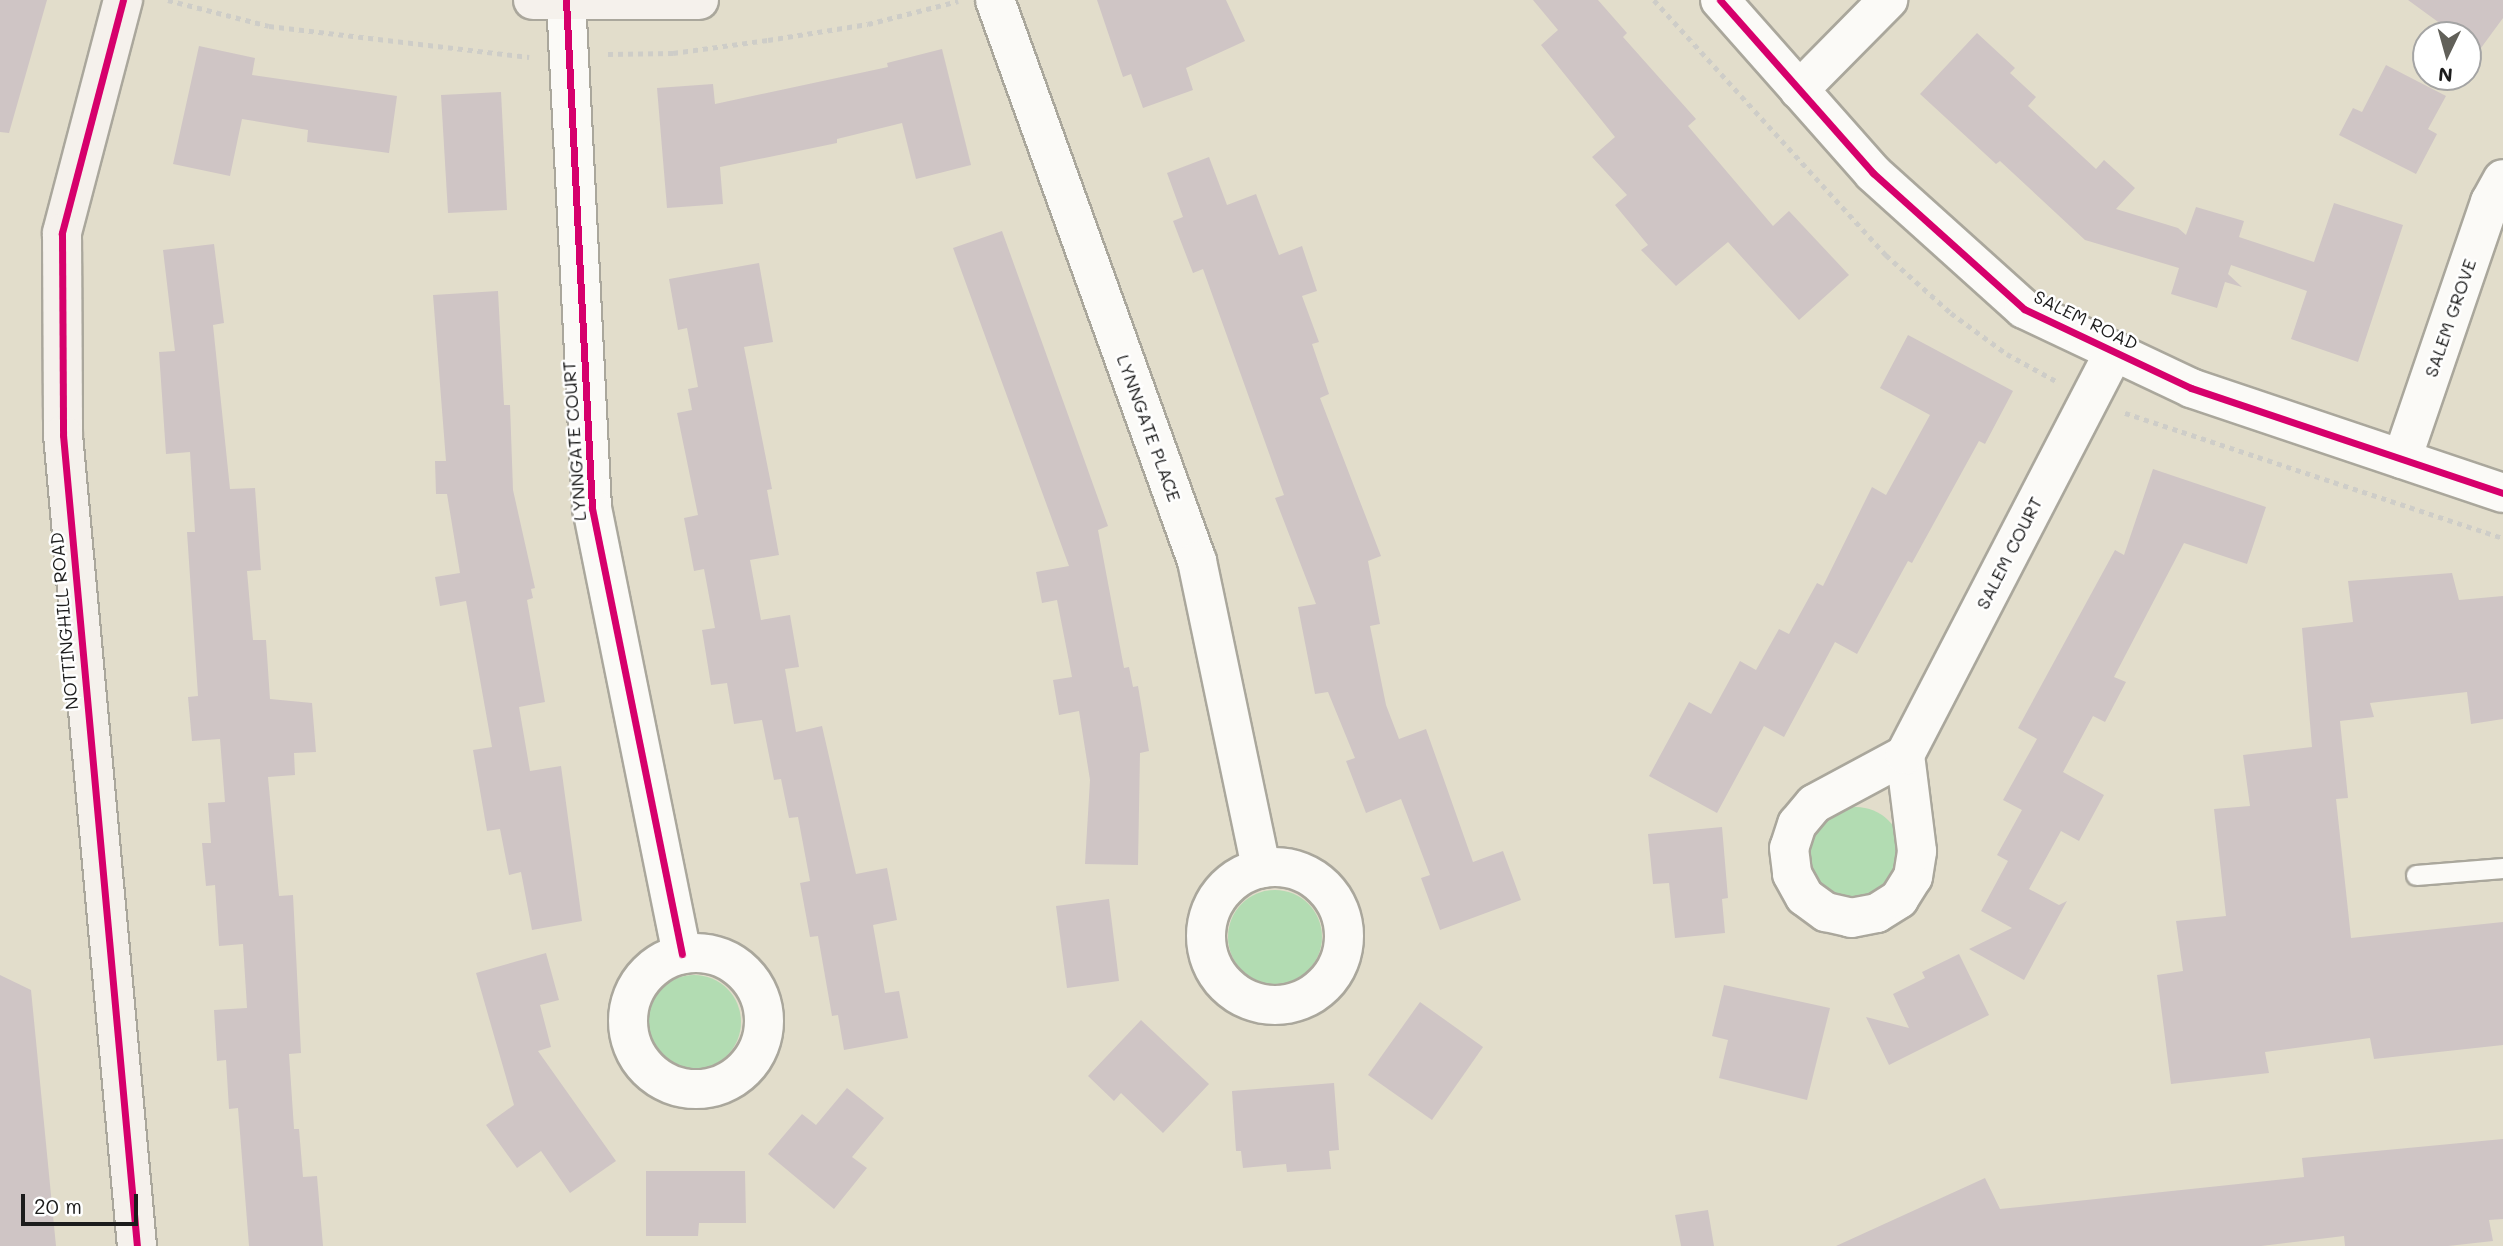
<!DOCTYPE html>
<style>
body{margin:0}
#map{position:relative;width:2503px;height:1246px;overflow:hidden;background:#e2ddcb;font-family:Mali,sans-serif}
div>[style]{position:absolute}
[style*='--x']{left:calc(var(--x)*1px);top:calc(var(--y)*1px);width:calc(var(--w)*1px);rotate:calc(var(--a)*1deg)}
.green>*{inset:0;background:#b2dcb2}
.round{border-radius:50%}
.building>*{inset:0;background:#cfc5c5}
.path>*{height:4.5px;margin-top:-2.25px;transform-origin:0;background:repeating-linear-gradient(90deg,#cecdc8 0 5px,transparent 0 10px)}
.roads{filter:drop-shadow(2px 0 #aaa79c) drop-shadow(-2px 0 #aaa79c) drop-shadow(0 2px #aaa79c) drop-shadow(0 -2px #aaa79c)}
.lane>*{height:19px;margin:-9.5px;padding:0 9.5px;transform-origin:9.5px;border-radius:9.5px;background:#fbfaf7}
.street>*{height:38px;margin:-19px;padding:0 19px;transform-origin:19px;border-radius:19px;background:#fbfaf7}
.street>.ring{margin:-19px;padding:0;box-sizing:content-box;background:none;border:38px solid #fbfaf7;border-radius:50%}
.secondary>*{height:38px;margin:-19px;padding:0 19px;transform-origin:19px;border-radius:19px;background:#f5f1ec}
.cycleway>*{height:7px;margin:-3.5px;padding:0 3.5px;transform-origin:3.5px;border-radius:3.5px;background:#d6006c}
span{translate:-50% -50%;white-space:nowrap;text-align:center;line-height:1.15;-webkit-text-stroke:5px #fff;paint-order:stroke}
.street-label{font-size:18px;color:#1c1c1c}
.north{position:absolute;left:2412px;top:21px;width:70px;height:70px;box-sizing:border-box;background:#fff;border:2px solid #a4a4a4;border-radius:50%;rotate:185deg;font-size:19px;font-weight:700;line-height:28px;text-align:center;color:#1c1c1c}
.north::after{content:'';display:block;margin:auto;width:24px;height:32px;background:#616059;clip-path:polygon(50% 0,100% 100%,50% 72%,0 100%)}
.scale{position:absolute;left:21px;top:1194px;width:117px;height:32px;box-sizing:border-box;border:4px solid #1c1c1c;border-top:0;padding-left:9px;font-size:21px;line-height:24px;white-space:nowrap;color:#1c1c1c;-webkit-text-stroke:5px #fff;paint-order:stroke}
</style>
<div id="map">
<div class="green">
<i class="round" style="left:1810px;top:807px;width:92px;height:92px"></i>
<i class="round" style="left:1228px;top:890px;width:94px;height:94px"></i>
<i class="round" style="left:647px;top:975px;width:94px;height:94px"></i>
</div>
<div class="building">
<i style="clip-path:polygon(0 0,47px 0,9px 133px,0 132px)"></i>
<i style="clip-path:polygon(1097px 0,1226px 0,1245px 41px,1186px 68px,1193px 90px,1143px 108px,1131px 74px,1123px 77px)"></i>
<i style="clip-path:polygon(1533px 0,1598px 0,1627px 33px,1623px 37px,1696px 119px,1688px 126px,1773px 226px,1789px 211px,1849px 275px,1799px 320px,1728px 242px,1676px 286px,1641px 250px,1648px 245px,1615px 205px,1627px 195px,1592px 157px,1615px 137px,1541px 45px,1558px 30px)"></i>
<i style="clip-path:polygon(2408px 0,2503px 0,2503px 18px,2478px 52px,2468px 44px,2468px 35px,2456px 35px)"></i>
<i style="clip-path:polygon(1977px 33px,2015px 68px,2010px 73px,2036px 97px,2028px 106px,2096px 169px,2104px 160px,2135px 188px,2116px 209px,2178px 228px,2186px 235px,2196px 207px,2244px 221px,2239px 237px,2314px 262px,2334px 203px,2403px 225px,2358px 362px,2291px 339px,2307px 291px,2231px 265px,2228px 274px,2242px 287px,2225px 282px,2217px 308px,2171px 294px,2179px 268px,2085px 240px,2000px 161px,1996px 164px,1920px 94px)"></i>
<i style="clip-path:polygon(199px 46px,255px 58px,252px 75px,397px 96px,389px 153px,307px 142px,308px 130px,242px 119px,230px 176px,173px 164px)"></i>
<i style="clip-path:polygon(942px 49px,971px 165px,916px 179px,902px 123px,837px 139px,837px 143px,720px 167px,723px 204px,667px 208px,657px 88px,713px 84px,715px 104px,888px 67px,887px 63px)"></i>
<i style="clip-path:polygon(2386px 65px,2446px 96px,2428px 129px,2437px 134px,2416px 174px,2339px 135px,2353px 108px,2362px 112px)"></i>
<i style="clip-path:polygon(501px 92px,507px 210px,448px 213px,441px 95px)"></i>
<i style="clip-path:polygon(1209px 157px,1227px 205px,1256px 194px,1279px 255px,1302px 246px,1317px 291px,1302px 296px,1319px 342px,1312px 344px,1329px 394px,1320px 398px,1381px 556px,1368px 561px,1380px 624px,1370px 626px,1386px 705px,1399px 739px,1426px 729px,1473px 862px,1503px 851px,1521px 900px,1440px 930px,1421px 878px,1430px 875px,1401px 799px,1366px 813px,1346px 761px,1355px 758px,1328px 692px,1315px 694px,1298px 607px,1316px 604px,1275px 498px,1284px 495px,1203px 269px,1193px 273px,1173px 221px,1183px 217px,1167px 173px)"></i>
<i style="clip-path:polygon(1002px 231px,1108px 526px,1098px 530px,1124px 668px,1129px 667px,1133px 687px,1138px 686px,1149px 751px,1140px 753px,1138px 865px,1085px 864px,1090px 780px,1079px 711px,1059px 715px,1053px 680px,1072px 677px,1057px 600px,1042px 603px,1036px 572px,1069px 566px,953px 248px)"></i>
<i style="clip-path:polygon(214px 244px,224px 323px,213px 325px,230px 489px,255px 488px,261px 570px,247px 571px,253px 640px,266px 640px,270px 699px,312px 703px,316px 752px,294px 753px,295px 775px,268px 777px,279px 896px,293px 895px,301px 1053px,289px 1054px,294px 1129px,299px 1129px,303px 1177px,317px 1176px,323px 1246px,249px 1246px,238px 1108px,229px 1109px,226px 1060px,217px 1061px,214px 1010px,247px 1008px,243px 944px,219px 946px,215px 885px,206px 886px,202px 843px,211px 843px,208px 803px,225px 802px,220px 739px,192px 741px,188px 697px,198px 696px,187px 532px,195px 532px,190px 452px,166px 454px,159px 352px,175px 351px,163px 250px)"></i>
<i style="clip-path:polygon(759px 263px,773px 342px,744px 347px,772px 489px,767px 490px,779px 555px,750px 560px,761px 620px,790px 615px,799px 667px,785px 669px,796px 732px,822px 726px,856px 874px,887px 868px,897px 920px,873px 925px,885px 993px,899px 991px,908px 1038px,844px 1050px,838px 1015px,832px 1016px,818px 936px,810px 937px,800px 883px,810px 881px,798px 817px,789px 818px,781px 779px,774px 780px,762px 720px,734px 724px,727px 683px,711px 685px,702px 630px,715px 628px,704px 569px,694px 571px,684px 518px,698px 515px,677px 413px,692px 410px,688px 389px,698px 387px,687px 328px,678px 330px,669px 279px)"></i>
<i style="clip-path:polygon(498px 291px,504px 405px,510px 405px,513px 490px,535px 588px,531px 589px,533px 598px,527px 600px,545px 702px,519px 707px,530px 771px,561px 766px,582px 921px,532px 930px,521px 872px,509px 875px,500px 829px,487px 831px,473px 750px,492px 747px,466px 601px,440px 606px,435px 577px,460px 573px,447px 494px,436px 494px,435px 461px,446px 461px,433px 295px)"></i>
<i style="clip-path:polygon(1908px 335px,2013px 391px,1985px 444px,1979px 441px,1912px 563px,1908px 561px,1857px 654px,1835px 642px,1784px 737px,1764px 726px,1717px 813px,1649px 776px,1689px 702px,1711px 714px,1740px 661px,1756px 670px,1779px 629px,1789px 634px,1817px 583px,1823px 586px,1872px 487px,1886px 495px,1930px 415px,1880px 388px)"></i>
<i style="clip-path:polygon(2153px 469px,2266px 507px,2247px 564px,2184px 543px,2114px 677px,2126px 682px,2105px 722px,2093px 716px,2063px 772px,2104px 795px,2079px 841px,2061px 831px,2029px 889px,2059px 905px,2067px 901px,2024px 980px,1969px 949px,2012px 928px,1981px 911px,2008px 861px,1997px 855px,2022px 810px,2003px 800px,2037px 739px,2018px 728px,2115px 550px,2124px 555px)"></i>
<i style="clip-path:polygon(2452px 573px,2459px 600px,2503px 596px,2503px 719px,2471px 724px,2467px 692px,2370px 703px,2374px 717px,2340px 721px,2348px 798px,2336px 799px,2351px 938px,2503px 922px,2503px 1045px,2374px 1059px,2370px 1038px,2265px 1052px,2269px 1073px,2171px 1084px,2157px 975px,2183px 971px,2176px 921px,2226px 916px,2214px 809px,2250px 806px,2243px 755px,2312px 747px,2302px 628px,2353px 622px,2348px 581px)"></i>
<i style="clip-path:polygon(1722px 827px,1728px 898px,1722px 899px,1725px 933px,1675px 938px,1669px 883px,1653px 884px,1648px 834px)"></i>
<i style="clip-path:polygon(1109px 899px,1119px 981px,1067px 988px,1056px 906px)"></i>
<i style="clip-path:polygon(546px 953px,559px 1000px,540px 1005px,551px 1047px,538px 1051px,616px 1161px,570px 1193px,541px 1151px,517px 1168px,486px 1125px,514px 1105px,476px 973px)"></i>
<i style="clip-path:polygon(1959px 954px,1989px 1015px,1889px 1065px,1866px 1017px,1909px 1028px,1893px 994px,1925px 978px,1922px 972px)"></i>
<i style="clip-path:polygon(0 975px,31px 990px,56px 1246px,0 1246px)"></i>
<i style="clip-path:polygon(1724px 985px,1830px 1008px,1807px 1100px,1719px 1078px,1728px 1040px,1712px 1036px)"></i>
<i style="clip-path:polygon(1420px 1002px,1483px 1047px,1432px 1120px,1368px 1075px)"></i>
<i style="clip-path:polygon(1141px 1020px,1209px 1084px,1163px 1133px,1121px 1093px,1114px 1101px,1088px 1076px)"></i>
<i style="clip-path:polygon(1334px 1083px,1339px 1150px,1329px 1151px,1331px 1169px,1287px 1172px,1286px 1164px,1243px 1168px,1241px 1151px,1236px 1151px,1232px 1091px)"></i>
<i style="clip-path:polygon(847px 1088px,884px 1118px,852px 1157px,867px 1168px,834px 1209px,768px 1154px,802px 1114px,816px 1125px)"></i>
<i style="clip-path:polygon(2503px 1139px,2503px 1219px,2489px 1220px,2493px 1241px,2448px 1246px,2345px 1246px,2344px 1236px,2261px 1246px,1836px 1246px,1985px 1178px,2000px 1209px,2304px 1177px,2302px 1158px)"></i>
<i style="clip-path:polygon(646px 1171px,745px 1171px,746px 1223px,699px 1223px,698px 1236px,646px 1236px)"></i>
<i style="clip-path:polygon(1708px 1210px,1714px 1246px,1681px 1246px,1675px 1215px)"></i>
</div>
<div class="path">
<i style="--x:168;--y:0;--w:104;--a:14.4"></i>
<i style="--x:269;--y:26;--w:262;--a:6.8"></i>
<i style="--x:1654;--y:0;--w:345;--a:47.7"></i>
<i style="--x:1886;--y:255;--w:87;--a:41.7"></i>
<i style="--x:1951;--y:313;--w:69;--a:36.2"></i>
<i style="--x:2007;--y:354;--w:56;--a:28.9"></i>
<i style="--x:608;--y:54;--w:65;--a:-0.9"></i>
<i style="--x:673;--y:53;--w:96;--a:-7.8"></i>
<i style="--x:768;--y:40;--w:101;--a:-9.1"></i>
<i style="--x:868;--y:24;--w:93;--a:-14.3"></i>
<i style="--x:2125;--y:413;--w:398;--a:18.3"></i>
</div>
<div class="roads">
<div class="lane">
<i style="--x:2416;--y:875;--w:87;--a:-4.6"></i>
</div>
<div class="street">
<i style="--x:566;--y:0;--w:509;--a:87.07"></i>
<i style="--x:592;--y:508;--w:455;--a:78.6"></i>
<i style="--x:995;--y:0;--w:596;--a:70.2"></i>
<i style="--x:1197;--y:561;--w:314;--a:78.2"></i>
<i style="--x:1720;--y:0;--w:231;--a:48.5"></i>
<i style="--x:1873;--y:173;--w:203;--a:42"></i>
<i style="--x:2024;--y:309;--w:185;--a:25.3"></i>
<i style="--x:2191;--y:388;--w:329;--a:18.6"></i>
<i style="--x:1799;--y:90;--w:127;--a:-45.3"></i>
<i style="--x:2402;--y:459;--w:272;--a:-71.1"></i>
<i style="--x:2490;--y:202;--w:26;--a:-61"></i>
<i style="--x:1905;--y:755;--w:103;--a:151.7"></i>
<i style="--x:1814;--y:804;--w:26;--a:130"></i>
<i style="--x:1797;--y:824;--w:25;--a:108"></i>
<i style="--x:1789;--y:848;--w:26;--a:83"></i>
<i style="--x:1792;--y:874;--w:26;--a:61"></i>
<i style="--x:1805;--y:897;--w:26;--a:36"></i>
<i style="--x:1826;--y:912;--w:26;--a:13"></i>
<i style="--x:1851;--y:918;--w:26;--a:-11"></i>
<i style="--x:1877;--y:913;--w:26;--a:-32"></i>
<i style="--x:1899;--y:899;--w:26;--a:-58"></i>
<i style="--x:1913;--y:877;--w:26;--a:-81"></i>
<i style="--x:1917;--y:851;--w:97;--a:-97.1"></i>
<i style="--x:1905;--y:755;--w:455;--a:-62.6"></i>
<i class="ring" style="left:1206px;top:867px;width:100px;height:100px"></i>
<i class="ring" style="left:628px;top:953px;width:98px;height:98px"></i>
</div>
<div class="secondary">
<i style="--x:123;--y:0;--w:241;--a:104.7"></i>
<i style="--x:62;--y:233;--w:202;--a:89.7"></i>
<i style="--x:63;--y:435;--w:814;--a:84.79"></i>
<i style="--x:533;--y:0;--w:166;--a:0"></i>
</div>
</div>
<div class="cycleway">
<i style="--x:123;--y:0;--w:241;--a:104.7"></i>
<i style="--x:62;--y:233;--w:202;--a:89.7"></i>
<i style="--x:63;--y:435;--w:814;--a:84.79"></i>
<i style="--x:566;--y:0;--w:509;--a:87.07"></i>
<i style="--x:592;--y:508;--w:455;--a:78.6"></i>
<i style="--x:1720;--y:0;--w:231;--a:48.5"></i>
<i style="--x:1873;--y:173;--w:203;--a:42"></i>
<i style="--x:2024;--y:309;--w:185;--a:25.3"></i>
<i style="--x:2191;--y:388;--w:329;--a:18.6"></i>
</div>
<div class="street-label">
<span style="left:2450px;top:318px;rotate:-71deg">SALEM GROVE</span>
<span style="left:2086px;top:320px;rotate:26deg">SALEM ROAD</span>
<span style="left:1149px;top:428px;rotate:70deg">LYNNGATE PLACE</span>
<span style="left:574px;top:441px;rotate:-94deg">LYNNGATE COURT</span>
<span style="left:2009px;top:553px;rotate:-63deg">SALEM COURT</span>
<span style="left:64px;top:621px;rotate:-95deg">NOTTINGHILL ROAD</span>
</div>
<div class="north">N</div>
<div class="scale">20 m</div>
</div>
